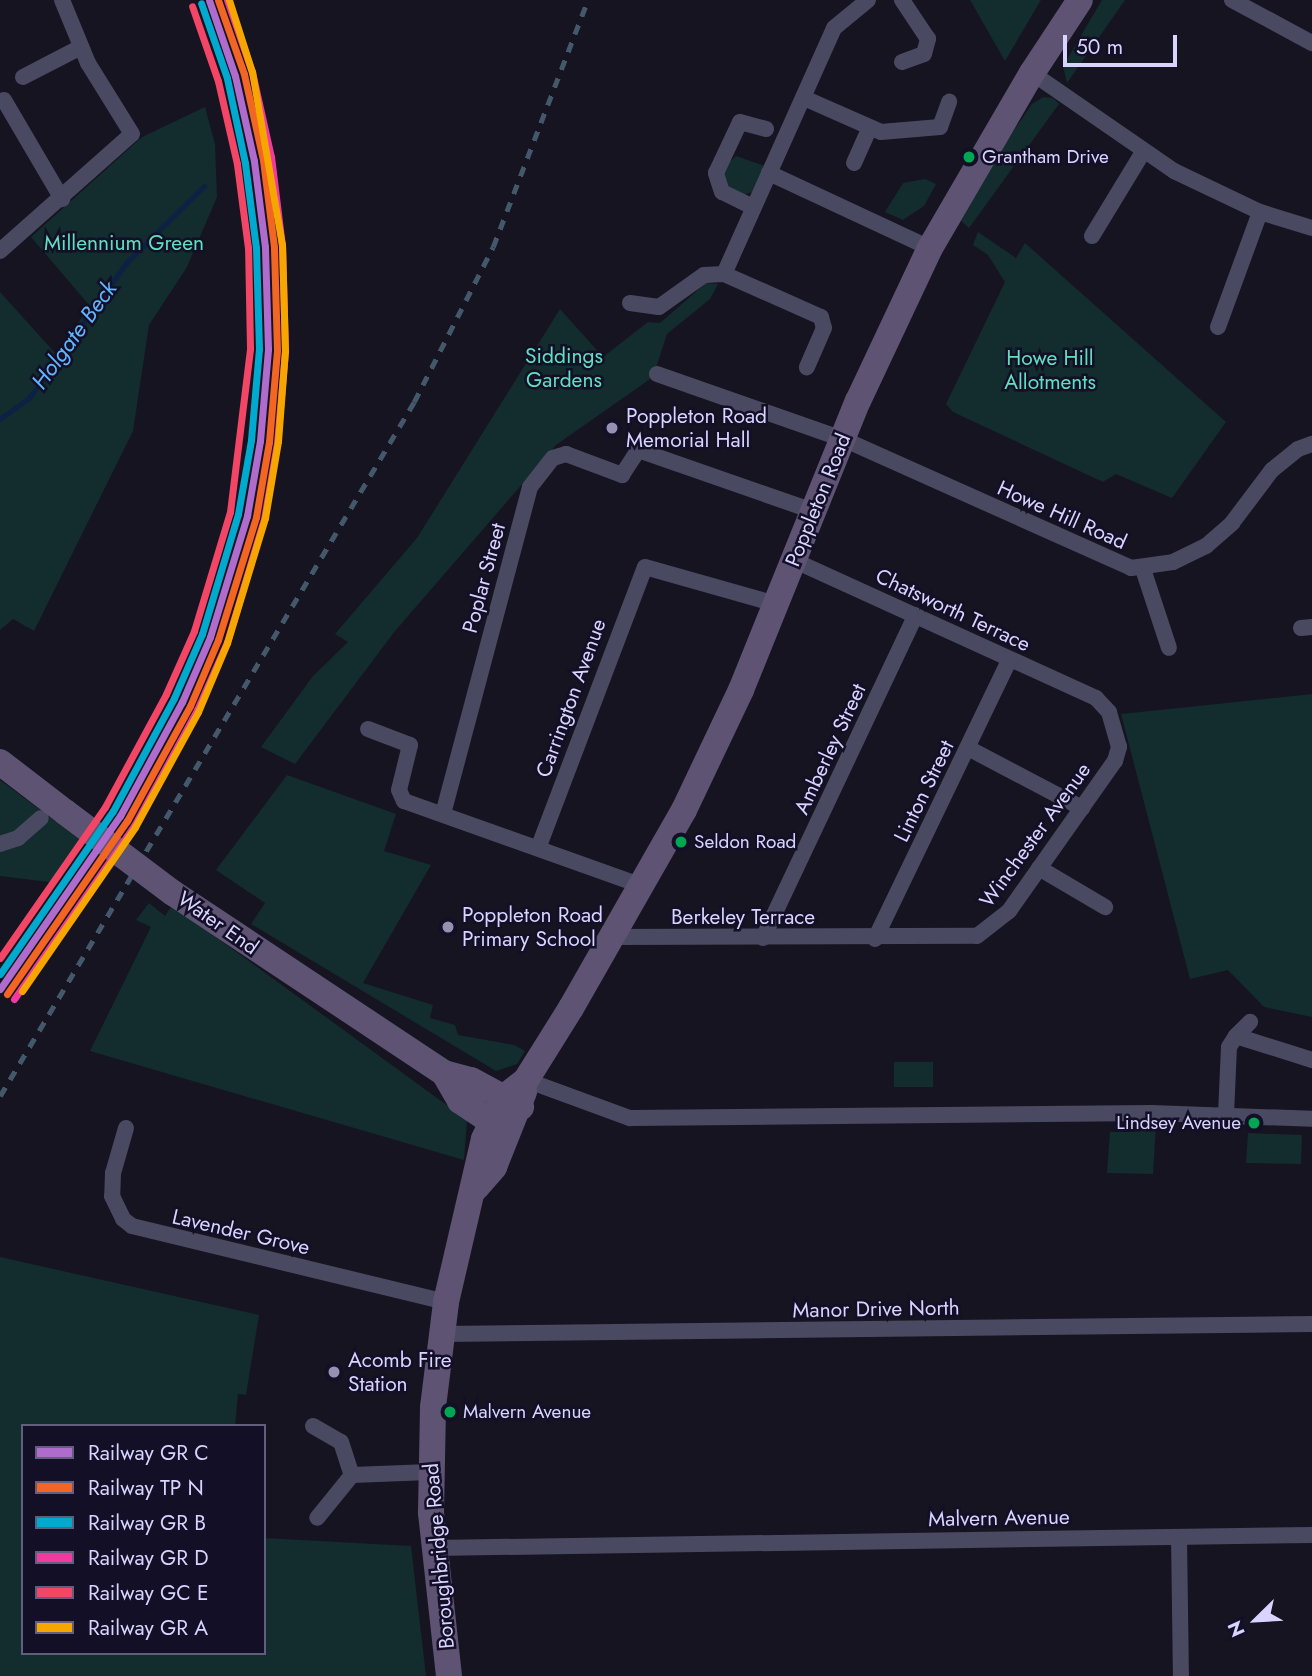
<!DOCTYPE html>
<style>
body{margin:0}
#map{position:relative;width:1312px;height:1676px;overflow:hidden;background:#161421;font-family:Jost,sans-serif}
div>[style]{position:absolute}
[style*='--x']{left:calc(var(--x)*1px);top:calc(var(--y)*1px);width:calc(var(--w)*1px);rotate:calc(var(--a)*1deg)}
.green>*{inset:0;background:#132c2d}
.stream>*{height:4.5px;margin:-2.25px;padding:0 2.25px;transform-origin:2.25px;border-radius:2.25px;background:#0d2144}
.street>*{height:16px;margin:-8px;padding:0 8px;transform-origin:8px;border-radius:8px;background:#4a4962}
.primary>*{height:26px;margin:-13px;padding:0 13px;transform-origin:13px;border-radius:13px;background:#5e5373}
.rail>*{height:4.5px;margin-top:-2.25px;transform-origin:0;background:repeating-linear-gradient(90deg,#43596b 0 10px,transparent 0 19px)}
.primary-bridge>*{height:26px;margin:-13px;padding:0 13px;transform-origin:13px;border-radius:13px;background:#5e5373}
.rail-1>*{height:7px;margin:-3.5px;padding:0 3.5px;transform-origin:3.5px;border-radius:3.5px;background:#b06ccc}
.rail-2>*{height:7px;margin:-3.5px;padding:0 3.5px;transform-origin:3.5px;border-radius:3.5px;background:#f26522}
.rail-3>*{height:7px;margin:-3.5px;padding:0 3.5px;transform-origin:3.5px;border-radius:3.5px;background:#00a9ce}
.rail-4>*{height:7px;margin:-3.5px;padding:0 3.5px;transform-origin:3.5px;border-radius:3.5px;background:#f13a9d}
.rail-5>*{height:7px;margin:-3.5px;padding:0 3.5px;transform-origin:3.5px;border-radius:3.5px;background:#f34667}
.rail-6>*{height:7px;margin:-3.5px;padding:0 3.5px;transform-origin:3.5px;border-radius:3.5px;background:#f7a600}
.dots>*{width:19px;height:19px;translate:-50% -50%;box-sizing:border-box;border:4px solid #130f26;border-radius:50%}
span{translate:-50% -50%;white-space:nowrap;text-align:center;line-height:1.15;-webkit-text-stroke:5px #130f26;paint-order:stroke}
.bus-label{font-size:19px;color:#d9d4ff}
.left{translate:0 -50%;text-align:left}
.right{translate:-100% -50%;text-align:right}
.park-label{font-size:21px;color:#5fe0c0}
.poi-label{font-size:21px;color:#d9d4ff}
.street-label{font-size:21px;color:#d9d4ff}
.water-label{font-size:23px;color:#62b6ff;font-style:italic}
.legend{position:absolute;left:21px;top:1424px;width:245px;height:231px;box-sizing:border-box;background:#130f26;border:2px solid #625e7d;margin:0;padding:9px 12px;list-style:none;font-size:21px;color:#d9d4ff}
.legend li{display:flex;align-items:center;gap:14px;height:35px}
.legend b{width:35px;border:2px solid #625e7d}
.north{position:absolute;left:1221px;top:1585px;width:70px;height:70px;-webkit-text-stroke:5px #130f26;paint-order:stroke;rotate:246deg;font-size:19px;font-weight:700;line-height:28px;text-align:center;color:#d9d4ff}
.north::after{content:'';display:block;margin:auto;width:24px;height:32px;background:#d9d4ff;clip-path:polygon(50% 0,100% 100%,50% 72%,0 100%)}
.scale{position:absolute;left:1063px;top:35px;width:114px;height:32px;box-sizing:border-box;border:4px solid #d9d4ff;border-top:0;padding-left:9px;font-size:21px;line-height:24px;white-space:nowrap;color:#d9d4ff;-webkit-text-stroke:5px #130f26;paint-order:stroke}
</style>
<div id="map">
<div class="green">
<i style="clip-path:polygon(970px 0,1041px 0,1005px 61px)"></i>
<i style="clip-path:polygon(1102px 0,1125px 0,1067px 83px,1063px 66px)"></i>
<i style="clip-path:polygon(1043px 97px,1053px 98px,1059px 104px,969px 228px,961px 221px,990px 165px,1032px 104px)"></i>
<i style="clip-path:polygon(205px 107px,215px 144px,217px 197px,187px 267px,149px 325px,133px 431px,34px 631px,13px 619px,0 630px,0 292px,56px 354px,90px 306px,31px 237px,142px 137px)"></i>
<i style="clip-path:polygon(736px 156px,765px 166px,752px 192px,743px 195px,724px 184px,724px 167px)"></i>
<i style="clip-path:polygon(925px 179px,936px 184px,924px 206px,903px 220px,885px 212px,903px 183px)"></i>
<i style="clip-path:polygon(978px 232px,1016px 258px,1025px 243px,1226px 422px,1172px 498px,1116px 474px,1103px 482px,953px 412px,946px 404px,1005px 282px,988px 255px,973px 245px)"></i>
<i style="clip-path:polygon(706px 283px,718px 284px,710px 299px,667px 334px,653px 377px,556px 445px,395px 631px,295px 764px,261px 747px,313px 676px,348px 642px,335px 634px,417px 538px,560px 309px,603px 357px,648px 322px,660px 323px)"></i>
<i style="clip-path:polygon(1312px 694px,1312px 1017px,1264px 1007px,1228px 970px,1190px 979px,1121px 714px)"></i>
<i style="clip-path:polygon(287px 775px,396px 814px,384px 851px,431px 865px,363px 983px,433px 1005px,430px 1018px,455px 1025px,458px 1035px,514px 1045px,525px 1051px,517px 1064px,496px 1071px,251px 924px,265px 903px,216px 870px)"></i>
<i style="clip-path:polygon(0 780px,82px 841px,57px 883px,0 876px)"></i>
<i style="clip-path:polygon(149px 903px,165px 916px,172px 905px,459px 1114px,467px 1121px,464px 1160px,90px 1051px,151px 927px,136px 920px)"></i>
<i style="clip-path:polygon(894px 1062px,933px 1062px,933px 1087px,894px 1087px)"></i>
<i style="clip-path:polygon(1151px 1122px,1156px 1125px,1153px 1174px,1107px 1173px,1110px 1132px,1134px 1132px)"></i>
<i style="clip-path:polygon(1248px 1133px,1302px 1135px,1301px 1164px,1246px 1163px)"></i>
<i style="clip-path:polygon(0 1257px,259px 1315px,246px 1395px,238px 1394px,235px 1426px,23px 1426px,23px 1653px,264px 1653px,264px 1538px,411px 1546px,426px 1676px,0 1676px)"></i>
</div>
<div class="stream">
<i style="--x:0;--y:419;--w:36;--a:-36"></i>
<i style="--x:29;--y:398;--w:168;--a:-54.2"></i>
<i style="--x:127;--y:262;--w:108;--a:-44.6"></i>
</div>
<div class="street">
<i style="--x:1232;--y:0;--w:91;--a:28.3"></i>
<i style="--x:902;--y:62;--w:23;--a:-20"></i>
<i style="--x:924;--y:54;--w:16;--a:-75"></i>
<i style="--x:928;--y:39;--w:47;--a:-123.7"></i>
<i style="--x:1032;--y:73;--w:173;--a:34.6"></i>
<i style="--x:1174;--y:171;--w:95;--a:25.5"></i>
<i style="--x:1260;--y:212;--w:54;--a:17.1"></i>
<i style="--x:23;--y:77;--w:65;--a:-27.3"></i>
<i style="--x:804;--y:98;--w:84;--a:23.8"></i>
<i style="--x:881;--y:132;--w:59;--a:-4.8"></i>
<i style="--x:940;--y:127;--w:27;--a:-70"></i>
<i style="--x:4;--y:100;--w:115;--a:59.6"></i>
<i style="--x:854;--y:163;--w:37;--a:-66"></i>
<i style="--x:769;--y:173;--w:178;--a:25"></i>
<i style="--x:753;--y:207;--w:34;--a:-154"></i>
<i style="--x:722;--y:192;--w:20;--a:-108"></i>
<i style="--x:716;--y:173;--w:56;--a:-64.8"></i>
<i style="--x:740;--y:122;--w:27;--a:15"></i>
<i style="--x:1092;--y:236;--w:98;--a:-58.7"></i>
<i style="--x:0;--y:251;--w:176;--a:-41.6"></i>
<i style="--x:132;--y:134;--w:84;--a:-121.8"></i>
<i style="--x:88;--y:63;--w:68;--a:-112.4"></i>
<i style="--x:724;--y:274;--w:269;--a:-65.9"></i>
<i style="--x:834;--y:28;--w:44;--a:-39.5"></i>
<i style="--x:630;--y:303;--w:29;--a:8"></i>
<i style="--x:659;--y:307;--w:55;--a:-35.4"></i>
<i style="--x:704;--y:275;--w:20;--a:-3"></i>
<i style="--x:724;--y:274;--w:106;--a:23.9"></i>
<i style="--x:821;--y:317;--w:11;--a:75"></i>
<i style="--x:824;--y:328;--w:43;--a:113.6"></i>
<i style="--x:1218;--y:327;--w:122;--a:-69.9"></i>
<i style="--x:657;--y:374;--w:197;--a:19.3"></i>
<i style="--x:843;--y:439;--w:316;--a:24.1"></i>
<i style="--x:1131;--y:568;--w:42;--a:-8.1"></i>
<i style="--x:1173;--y:562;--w:37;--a:-26"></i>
<i style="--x:1206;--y:546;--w:35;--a:-41"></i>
<i style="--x:1232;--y:523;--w:66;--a:-53"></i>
<i style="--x:1272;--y:470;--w:33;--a:-39"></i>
<i style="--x:1298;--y:449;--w:15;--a:-20"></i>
<i style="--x:1143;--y:569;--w:83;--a:71.8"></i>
<i style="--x:1301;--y:628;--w:11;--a:-5"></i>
<i style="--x:368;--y:729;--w:45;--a:20.9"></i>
<i style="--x:410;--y:745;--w:46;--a:103.7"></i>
<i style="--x:399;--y:790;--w:12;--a:66"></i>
<i style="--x:404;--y:801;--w:251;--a:19.6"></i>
<i style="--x:968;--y:748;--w:129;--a:27.8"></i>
<i style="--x:443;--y:814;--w:338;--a:-75.1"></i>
<i style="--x:530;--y:487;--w:37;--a:-52"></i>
<i style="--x:553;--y:458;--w:14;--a:-17"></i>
<i style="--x:566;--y:454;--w:60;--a:20.6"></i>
<i style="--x:622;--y:475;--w:30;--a:-57"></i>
<i style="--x:638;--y:450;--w:185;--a:19.2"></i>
<i style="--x:0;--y:844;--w:19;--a:-18"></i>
<i style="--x:18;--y:838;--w:30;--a:-41"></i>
<i style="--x:539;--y:846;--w:298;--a:-69.2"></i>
<i style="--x:645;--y:567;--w:136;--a:15.8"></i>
<i style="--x:1039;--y:868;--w:77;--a:30.6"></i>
<i style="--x:611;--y:937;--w:366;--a:-0.2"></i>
<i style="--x:977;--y:936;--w:41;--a:-38"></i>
<i style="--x:1009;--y:911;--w:184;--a:-54.8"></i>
<i style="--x:1115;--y:761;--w:15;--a:-74"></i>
<i style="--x:1119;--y:747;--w:36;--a:-106"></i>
<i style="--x:1109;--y:712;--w:19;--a:-133"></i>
<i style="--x:1096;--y:698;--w:333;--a:-155.5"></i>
<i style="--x:763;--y:938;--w:357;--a:-64.7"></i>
<i style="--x:875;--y:939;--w:310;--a:-64.3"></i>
<i style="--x:1236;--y:1036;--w:20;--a:-45"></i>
<i style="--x:526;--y:1080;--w:111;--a:20.1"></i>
<i style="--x:630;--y:1118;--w:522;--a:-0.55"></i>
<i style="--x:1152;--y:1113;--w:160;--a:2.1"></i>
<i style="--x:1226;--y:1115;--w:68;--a:-87.5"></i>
<i style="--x:1229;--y:1047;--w:13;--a:-58"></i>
<i style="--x:1236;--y:1036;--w:80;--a:17.5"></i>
<i style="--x:126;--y:1128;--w:47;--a:106.1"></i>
<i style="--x:113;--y:1173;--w:23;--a:92"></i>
<i style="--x:112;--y:1196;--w:25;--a:64"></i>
<i style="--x:123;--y:1219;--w:11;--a:38"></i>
<i style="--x:132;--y:1226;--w:323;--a:13.6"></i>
<i style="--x:440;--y:1334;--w:872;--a:-0.66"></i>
<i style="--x:313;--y:1426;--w:32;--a:30"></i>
<i style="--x:341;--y:1442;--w:35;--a:72"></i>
<i style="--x:352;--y:1475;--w:55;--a:129.1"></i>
<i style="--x:352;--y:1475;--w:78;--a:-2.2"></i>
<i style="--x:1179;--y:1537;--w:139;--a:89.2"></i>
<i style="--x:434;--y:1548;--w:878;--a:-0.85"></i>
</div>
<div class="primary">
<i style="--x:0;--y:762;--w:82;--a:37.6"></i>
<i style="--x:173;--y:893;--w:325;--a:33.6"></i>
<i style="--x:444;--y:1073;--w:28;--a:15"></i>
<i style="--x:471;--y:1080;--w:57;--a:28.4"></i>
<i style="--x:444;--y:1073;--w:32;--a:60"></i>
<i style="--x:460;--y:1101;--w:54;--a:33.7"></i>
<i style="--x:476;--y:1188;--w:28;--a:-49"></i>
<i style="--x:494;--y:1167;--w:81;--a:-68.2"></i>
<i style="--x:449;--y:1676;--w:165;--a:-96.3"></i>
<i style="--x:431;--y:1512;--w:105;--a:-88.9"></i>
<i style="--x:433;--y:1407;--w:106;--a:-82.9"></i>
<i style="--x:446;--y:1302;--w:167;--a:-76.9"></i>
<i style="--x:484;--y:1139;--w:45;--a:-65.1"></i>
<i style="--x:503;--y:1098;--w:29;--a:-38"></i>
<i style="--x:526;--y:1080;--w:85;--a:-58"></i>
<i style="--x:571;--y:1008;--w:228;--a:-60.3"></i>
<i style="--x:684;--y:810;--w:133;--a:-64.6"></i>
<i style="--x:741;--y:690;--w:312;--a:-68"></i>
<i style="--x:858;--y:401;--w:169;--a:-64.8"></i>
<i style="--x:930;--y:248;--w:203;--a:-59.8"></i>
<i style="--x:1032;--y:73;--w:87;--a:-56.7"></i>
</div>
<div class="rail">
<i style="--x:0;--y:1096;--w:808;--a:-59.18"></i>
<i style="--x:414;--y:402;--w:174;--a:-63"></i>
<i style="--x:493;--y:247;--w:265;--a:-69"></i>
</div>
<div class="primary-bridge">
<i style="--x:65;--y:812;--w:135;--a:36.9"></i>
</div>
<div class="rail-1">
<i style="--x:0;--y:989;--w:211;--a:-55.3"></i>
<i style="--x:120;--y:816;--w:130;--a:-61.5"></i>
<i style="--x:182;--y:702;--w:71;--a:-66.7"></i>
<i style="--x:210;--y:637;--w:127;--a:-73"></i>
<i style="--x:247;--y:516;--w:76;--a:-80.2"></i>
<i style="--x:260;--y:441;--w:92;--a:-85"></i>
<i style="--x:268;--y:349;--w:102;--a:-91.7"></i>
<i style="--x:265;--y:247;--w:87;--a:-97.3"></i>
<i style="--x:254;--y:161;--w:87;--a:-102.6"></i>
<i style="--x:235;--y:76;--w:80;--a:-108.9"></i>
</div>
<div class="rail-2">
<i style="--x:7;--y:994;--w:211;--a:-55.3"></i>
<i style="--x:127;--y:821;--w:131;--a:-61.3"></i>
<i style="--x:190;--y:706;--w:72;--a:-67"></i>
<i style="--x:218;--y:640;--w:129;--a:-72.8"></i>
<i style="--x:256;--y:517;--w:76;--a:-80.2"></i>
<i style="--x:269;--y:442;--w:92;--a:-85"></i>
<i style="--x:277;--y:350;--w:103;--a:-91.7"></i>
<i style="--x:274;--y:247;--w:88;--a:-97.2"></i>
<i style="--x:263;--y:160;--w:88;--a:-102.5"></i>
<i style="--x:244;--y:74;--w:78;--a:-109.4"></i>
</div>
<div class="rail-3">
<i style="--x:0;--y:974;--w:198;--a:-55.3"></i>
<i style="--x:113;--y:811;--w:128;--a:-61.6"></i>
<i style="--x:174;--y:698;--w:70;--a:-66.4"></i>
<i style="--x:202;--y:634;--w:125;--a:-73.3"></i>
<i style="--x:238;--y:514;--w:75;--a:-80"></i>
<i style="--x:251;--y:440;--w:91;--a:-85"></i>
<i style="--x:259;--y:349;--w:101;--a:-91.7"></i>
<i style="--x:256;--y:248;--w:86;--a:-97.4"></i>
<i style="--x:245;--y:163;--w:87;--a:-102"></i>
<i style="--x:227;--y:78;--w:79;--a:-109.1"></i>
</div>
<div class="rail-4">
<i style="--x:14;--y:999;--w:211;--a:-55.3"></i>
<i style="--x:134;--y:826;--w:132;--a:-61.5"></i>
<i style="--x:197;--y:710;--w:74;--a:-66.2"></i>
<i style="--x:227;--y:642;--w:128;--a:-73.3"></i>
<i style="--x:264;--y:519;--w:77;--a:-80.3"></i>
<i style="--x:277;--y:443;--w:92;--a:-85"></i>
<i style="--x:285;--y:351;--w:105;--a:-91.6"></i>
<i style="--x:282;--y:246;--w:90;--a:-97"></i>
<i style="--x:271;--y:157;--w:87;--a:-102.6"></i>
<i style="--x:252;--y:72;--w:76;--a:-109.1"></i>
</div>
<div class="rail-5">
<i style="--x:0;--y:958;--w:184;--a:-55.2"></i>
<i style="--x:105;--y:807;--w:128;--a:-61.6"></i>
<i style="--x:166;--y:694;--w:69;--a:-66"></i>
<i style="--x:194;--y:631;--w:124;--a:-73.2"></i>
<i style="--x:230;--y:512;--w:165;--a:-83"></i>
<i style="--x:250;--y:348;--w:100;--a:-91.1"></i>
<i style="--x:248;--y:248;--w:85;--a:-97.5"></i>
<i style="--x:237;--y:164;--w:85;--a:-102.9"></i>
<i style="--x:218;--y:81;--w:79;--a:-109.1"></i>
</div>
<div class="rail-6">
<i style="--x:22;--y:991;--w:199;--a:-55.4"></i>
<i style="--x:135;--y:827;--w:131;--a:-61.3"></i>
<i style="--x:198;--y:712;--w:75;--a:-67.2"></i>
<i style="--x:227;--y:643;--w:131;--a:-73.1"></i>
<i style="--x:265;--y:518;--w:78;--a:-80.4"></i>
<i style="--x:278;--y:441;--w:90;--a:-85.6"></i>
<i style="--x:285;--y:351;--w:106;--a:-91.6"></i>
<i style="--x:282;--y:245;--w:176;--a:-99.8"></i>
<i style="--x:252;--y:72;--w:76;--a:-107.7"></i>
</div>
<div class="dots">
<i style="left:969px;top:157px;background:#00a651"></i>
<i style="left:612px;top:428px;background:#9591b1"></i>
<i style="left:681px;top:842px;background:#00a651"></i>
<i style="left:448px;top:927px;background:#9591b1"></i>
<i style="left:1254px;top:1123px;background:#00a651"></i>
<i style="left:334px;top:1372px;background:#9591b1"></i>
<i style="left:450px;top:1412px;background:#00a651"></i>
</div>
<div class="bus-label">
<span class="left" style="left:982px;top:157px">Grantham Drive</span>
<span class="left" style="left:694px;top:842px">Seldon Road</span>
<span class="right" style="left:1241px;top:1123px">Lindsey Avenue</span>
<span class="left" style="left:463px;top:1412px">Malvern Avenue</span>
</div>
<div class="park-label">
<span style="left:124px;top:243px">Millennium Green</span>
<span style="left:564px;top:368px">Siddings<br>Gardens</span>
<span style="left:1050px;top:370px">Howe Hill<br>Allotments</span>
</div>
<div class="poi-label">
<span class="left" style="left:626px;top:428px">Poppleton Road<br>Memorial Hall</span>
<span class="left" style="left:462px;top:927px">Poppleton Road<br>Primary School</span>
<span class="left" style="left:348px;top:1372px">Acomb Fire<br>Station</span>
</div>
<div class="street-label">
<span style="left:818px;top:500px;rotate:-68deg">Poppleton Road</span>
<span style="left:1062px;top:515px;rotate:24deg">Howe Hill Road</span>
<span style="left:484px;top:578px;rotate:-75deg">Poplar Street</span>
<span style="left:953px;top:610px;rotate:25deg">Chatsworth Terrace</span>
<span style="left:571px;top:698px;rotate:-70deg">Carrington Avenue</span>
<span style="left:830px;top:749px;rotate:-65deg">Amberley Street</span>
<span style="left:924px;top:791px;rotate:-64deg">Linton Street</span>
<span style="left:1035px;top:835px;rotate:-54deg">Winchester Avenue</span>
<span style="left:743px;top:917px">Berkeley Terrace</span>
<span style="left:218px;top:923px;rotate:35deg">Water End</span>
<span style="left:241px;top:1232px;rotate:13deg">Lavender Grove</span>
<span style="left:876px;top:1309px;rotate:-1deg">Manor Drive North</span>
<span style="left:999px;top:1518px;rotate:-1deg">Malvern Avenue</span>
<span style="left:439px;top:1556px;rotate:-95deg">Boroughbridge Road</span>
</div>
<div class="water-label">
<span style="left:74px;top:335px;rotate:-54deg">Holgate Beck</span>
</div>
<ul class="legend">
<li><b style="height:9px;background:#b06ccc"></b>Railway GR C</li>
<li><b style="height:9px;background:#f26522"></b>Railway TP N</li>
<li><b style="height:9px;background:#00a9ce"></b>Railway GR B</li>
<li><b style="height:9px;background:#f13a9d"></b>Railway GR D</li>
<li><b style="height:9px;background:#f34667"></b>Railway GC E</li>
<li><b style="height:9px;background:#f7a600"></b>Railway GR A</li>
</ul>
<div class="north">N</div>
<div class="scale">50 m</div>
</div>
